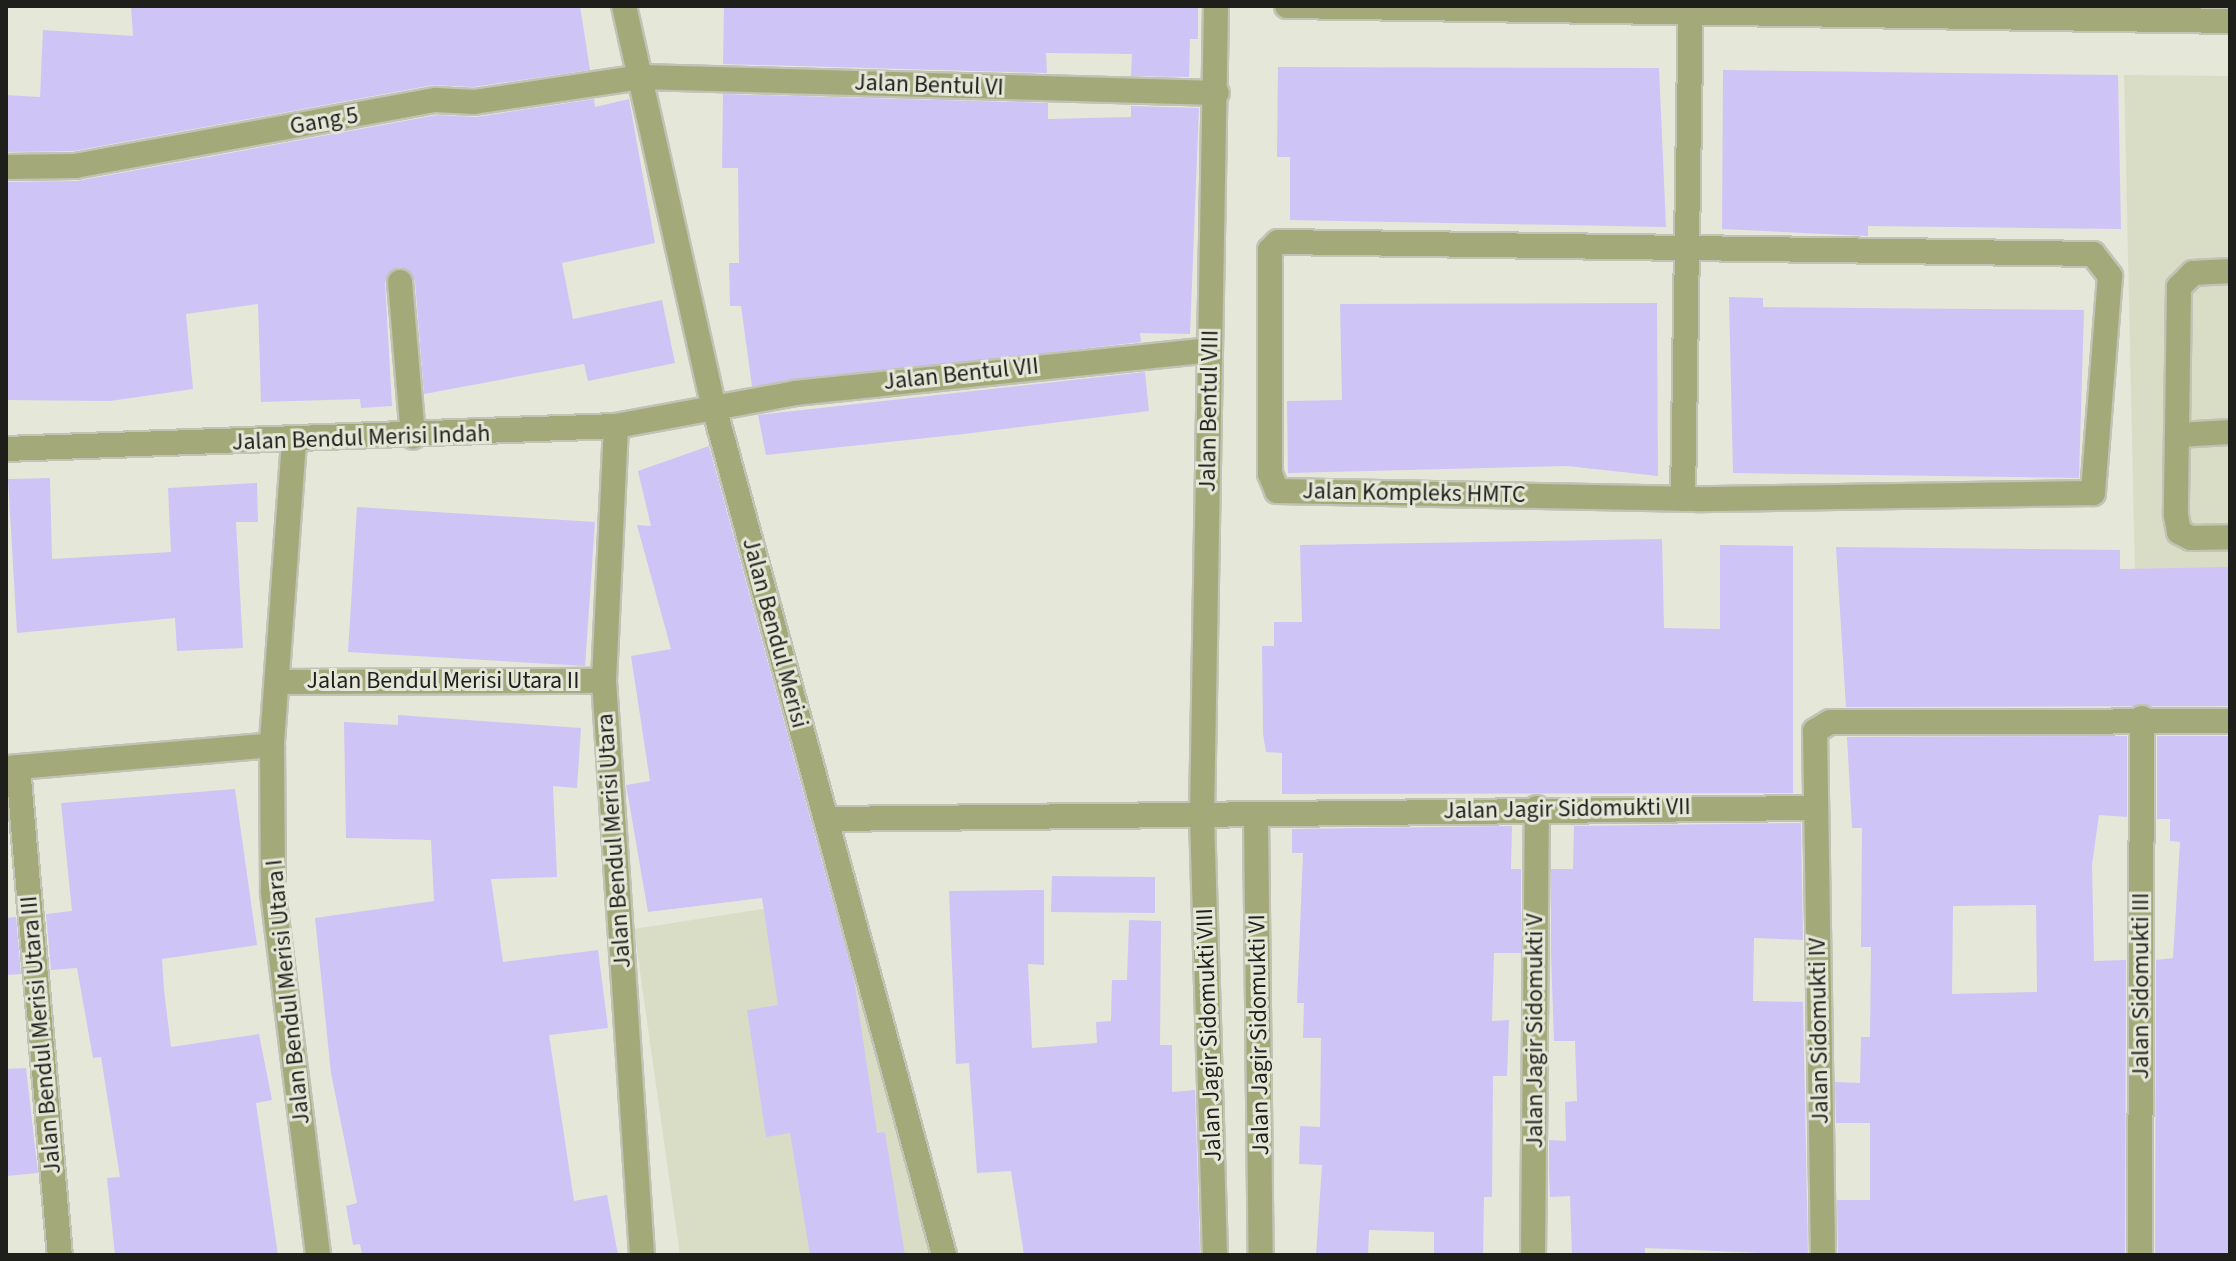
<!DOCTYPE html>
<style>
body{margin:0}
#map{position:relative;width:2236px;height:1261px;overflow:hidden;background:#e5e7d8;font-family:"Source Sans 3",sans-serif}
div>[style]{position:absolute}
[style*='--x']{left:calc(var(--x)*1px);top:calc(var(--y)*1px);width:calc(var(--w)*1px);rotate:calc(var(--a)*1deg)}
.built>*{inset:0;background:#daddc6}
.building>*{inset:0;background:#cfc4f6}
.roads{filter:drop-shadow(2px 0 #c1c3b6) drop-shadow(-2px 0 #c1c3b6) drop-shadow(0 2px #c1c3b6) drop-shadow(0 -2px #c1c3b6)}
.minor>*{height:24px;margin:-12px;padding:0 12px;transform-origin:12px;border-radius:12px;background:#a4a979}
span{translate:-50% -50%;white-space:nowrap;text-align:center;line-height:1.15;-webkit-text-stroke:6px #e5e7d8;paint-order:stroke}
.street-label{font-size:24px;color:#1e1f1a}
.frame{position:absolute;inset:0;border:8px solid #1e1f1a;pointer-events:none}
</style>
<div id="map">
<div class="built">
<i style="clip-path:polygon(2124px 75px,2230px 76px,2230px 624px,2136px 622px)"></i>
<i style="clip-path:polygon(847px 896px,945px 1255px,680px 1255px,634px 929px)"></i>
</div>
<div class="building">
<i style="clip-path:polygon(131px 6px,580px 6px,590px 70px,473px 87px,433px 85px,74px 151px,6px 152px,6px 95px,40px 97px,43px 30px,133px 36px)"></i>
<i style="clip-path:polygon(724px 6px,1198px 7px,1198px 39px,1190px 39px,1189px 77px,1131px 76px,1132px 54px,1046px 53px,1047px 73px,723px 64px)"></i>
<i style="clip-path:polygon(1278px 67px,1659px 68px,1666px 227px,1290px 220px,1290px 157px,1277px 157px)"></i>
<i style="clip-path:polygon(1723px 70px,2118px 75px,2121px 229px,1868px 226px,1868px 236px,1722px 229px)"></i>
<i style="clip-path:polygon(723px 94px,1048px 103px,1048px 119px,1131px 117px,1131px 106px,1199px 108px,1190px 334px,1140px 333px,1141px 342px,752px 386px,741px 306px,730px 306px,729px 263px,739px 263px,738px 168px,722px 168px)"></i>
<i style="clip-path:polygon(594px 99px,595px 107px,629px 99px,655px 243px,562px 263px,573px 319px,662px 300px,675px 363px,588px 381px,584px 364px,424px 394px,415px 281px,400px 267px,385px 282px,392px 406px,361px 408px,360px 399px,261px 402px,258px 304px,186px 314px,193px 389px,110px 401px,6px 400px,6px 182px,77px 181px,437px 115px,476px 117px)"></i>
<i style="clip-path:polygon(1729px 297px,1763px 298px,1763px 307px,2084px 310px,2079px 478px,1733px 473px)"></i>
<i style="clip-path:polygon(1657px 303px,1658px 476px,1567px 466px,1288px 473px,1287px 401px,1342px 400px,1340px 304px)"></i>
<i style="clip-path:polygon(1145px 372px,1149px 411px,964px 434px,766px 455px,758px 415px)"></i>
<i style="clip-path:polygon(709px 446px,854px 979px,877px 1133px,885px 1132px,905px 1255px,810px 1255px,790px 1133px,766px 1137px,747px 1010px,778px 1005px,762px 898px,648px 912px,626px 785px,650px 781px,631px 656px,671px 649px,637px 525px,651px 526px,638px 471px)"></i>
<i style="clip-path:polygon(50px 478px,52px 559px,171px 552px,168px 488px,257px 483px,258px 522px,236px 522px,243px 648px,177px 651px,175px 618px,17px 633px,8px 479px)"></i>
<i style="clip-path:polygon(357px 507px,595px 522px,585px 666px,348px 652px)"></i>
<i style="clip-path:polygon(1662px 539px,1664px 628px,1720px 629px,1720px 545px,1793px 546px,1793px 793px,1282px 794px,1282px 753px,1266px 752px,1263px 734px,1262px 646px,1274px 646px,1274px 622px,1302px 622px,1300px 545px)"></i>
<i style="clip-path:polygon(1836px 547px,2120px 550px,2120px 569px,2230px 567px,2230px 706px,1846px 707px)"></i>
<i style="clip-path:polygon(398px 715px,581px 728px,577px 788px,553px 786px,557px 877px,491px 879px,503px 962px,598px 950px,608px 1028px,549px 1035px,574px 1201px,607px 1195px,618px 1255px,362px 1255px,360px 1244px,353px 1245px,346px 1206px,357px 1203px,331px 1073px,315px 918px,434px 901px,431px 840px,346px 838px,344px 722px,398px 725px)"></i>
<i style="clip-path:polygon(evenodd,2127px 736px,2127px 817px,2099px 815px,2092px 865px,2094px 961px,2126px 960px,2125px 1255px,1838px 1255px,1837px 1200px,1870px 1200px,1870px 1123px,1836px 1123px,1835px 1082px,1860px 1083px,1861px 1037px,1870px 1037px,1871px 947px,1861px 947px,1862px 828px,1852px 828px,1847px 737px,2127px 736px,2036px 905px,2037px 992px,1952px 994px,1953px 906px,2036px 905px)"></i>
<i style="clip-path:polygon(2157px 736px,2230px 736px,2230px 1255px,2155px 1255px,2156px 960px,2173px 958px,2180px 842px,2170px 841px,2170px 819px,2157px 819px)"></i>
<i style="clip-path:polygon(235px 789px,257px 945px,162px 959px,164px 990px,171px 1047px,259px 1034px,272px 1100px,256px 1103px,278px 1255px,115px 1255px,107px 1178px,120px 1177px,101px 1057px,93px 1058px,77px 968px,51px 970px,46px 914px,72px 911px,61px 803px)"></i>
<i style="clip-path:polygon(1801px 823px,1803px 940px,1754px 938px,1753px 1001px,1803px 1002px,1808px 1255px,1645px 1248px,1645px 1255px,1572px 1255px,1570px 1196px,1550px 1197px,1549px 1172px,1549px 1140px,1566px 1141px,1565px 1102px,1577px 1101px,1575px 1041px,1554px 1041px,1551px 954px,1551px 869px,1573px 869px,1574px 826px)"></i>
<i style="clip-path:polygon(1512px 826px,1511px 869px,1521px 869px,1521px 953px,1494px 953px,1492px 1021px,1509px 1020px,1507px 1076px,1493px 1076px,1492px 1197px,1484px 1197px,1483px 1255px,1434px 1255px,1434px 1232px,1369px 1230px,1368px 1255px,1316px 1255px,1322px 1165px,1299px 1164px,1300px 1126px,1320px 1127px,1321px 1038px,1303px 1038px,1304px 1003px,1297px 1003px,1303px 853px,1292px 853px,1292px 829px)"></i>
<i style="clip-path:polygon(1052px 876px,1155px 877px,1155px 913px,1051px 912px)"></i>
<i style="clip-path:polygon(1044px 890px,1044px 965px,1028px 964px,1032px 1048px,1097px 1043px,1096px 1022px,1111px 1021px,1112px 980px,1127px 980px,1129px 920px,1161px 921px,1160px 1045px,1172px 1045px,1172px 1092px,1195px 1090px,1200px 1254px,1024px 1255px,1011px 1171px,977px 1173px,969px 1063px,956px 1064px,949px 891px)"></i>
<i style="clip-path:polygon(16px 917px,21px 974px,6px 975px,6px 918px)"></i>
<i style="clip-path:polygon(26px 1068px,38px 1173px,6px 1176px,6px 1069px)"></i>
</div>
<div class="roads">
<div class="minor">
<i style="--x:624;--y:6;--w:411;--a:77.4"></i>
<i style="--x:714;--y:407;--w:879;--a:74.82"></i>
<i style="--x:1287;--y:6;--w:943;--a:0.91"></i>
<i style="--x:6;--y:167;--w:69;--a:-0.8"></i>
<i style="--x:75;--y:166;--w:367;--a:-10.4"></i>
<i style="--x:436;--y:100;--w:38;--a:3"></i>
<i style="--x:474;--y:102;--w:170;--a:-8.5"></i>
<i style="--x:642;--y:77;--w:575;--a:1.59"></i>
<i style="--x:1278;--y:242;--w:815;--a:0.84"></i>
<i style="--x:2093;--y:254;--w:28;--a:52"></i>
<i style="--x:2110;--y:276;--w:218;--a:94.5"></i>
<i style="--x:2093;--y:493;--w:396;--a:179.1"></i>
<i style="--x:1697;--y:499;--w:420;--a:-178.9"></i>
<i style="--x:1277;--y:491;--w:18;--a:-112"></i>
<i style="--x:1270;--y:474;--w:224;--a:-90"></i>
<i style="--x:1270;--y:250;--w:11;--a:-45"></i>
<i style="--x:2230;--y:271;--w:37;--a:177"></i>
<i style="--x:2193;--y:273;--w:20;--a:135"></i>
<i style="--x:2179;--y:287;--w:228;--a:90.8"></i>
<i style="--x:2176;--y:515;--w:17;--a:80"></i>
<i style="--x:2179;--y:532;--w:13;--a:27"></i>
<i style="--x:2191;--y:538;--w:39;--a:-1"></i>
<i style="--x:400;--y:282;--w:155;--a:85.2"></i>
<i style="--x:616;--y:426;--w:255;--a:92.7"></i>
<i style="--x:604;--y:681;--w:575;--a:86.21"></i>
<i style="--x:2178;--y:435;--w:52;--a:-3.3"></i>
<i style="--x:294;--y:442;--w:304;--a:94.2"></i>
<i style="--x:272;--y:745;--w:148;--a:89.6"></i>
<i style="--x:273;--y:893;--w:365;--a:82.9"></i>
<i style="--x:6;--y:449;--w:610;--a:-2.16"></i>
<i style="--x:616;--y:426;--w:182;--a:-10.4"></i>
<i style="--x:795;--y:393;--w:416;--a:-5.9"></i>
<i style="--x:1683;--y:499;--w:493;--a:-89.1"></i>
<i style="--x:281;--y:682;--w:323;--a:-0.2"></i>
<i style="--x:18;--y:767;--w:490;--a:85.1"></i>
<i style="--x:6;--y:768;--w:267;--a:-4.9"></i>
<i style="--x:1256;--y:814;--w:441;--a:89.4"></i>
<i style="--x:826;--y:819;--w:988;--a:-0.64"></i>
<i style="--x:1215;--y:1255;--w:439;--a:-91.7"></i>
<i style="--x:1202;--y:816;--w:810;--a:-89.01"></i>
<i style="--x:1533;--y:1255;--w:447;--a:-89.5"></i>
<i style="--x:1823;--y:1255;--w:524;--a:-90.87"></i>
<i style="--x:1815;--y:731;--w:17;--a:-31"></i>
<i style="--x:1830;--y:722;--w:400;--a:-0.1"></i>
<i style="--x:2140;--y:1255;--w:537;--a:-89.79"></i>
</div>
</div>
<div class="street-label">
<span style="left:929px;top:85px;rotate:2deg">Jalan Bentul VI</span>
<span style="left:324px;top:121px;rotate:-10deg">Gang 5</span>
<span style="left:961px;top:374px;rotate:-6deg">Jalan Bentul VII</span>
<span style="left:1209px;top:411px;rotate:-89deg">Jalan Bentul VIII</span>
<span style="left:361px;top:438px;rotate:-2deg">Jalan Bendul Merisi Indah</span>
<span style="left:1414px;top:493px;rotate:1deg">Jalan Kompleks HMTC</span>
<span style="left:775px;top:633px;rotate:75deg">Jalan Bendul Merisi</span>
<span style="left:443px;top:681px">Jalan Bendul Merisi Utara II</span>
<span style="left:1567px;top:809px;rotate:-1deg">Jalan Jagir Sidomukti VII</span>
<span style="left:614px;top:841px;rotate:-94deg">Jalan Bendul Merisi Utara</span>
<span style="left:2141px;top:986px;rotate:-90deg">Jalan Sidomukti III</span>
<span style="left:288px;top:992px;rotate:-96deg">Jalan Bendul Merisi Utara I</span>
<span style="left:1535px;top:1031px;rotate:-90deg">Jalan Jagir Sidomukti V</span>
<span style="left:1819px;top:1031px;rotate:-91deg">Jalan Sidomukti IV</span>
<span style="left:41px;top:1035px;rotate:-95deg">Jalan Bendul Merisi Utara III</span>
<span style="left:1209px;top:1035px;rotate:-92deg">Jalan Jagir Sidomukti VIII</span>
<span style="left:1259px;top:1035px;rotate:-91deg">Jalan Jagir Sidomukti VI</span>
</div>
<div class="frame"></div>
</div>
